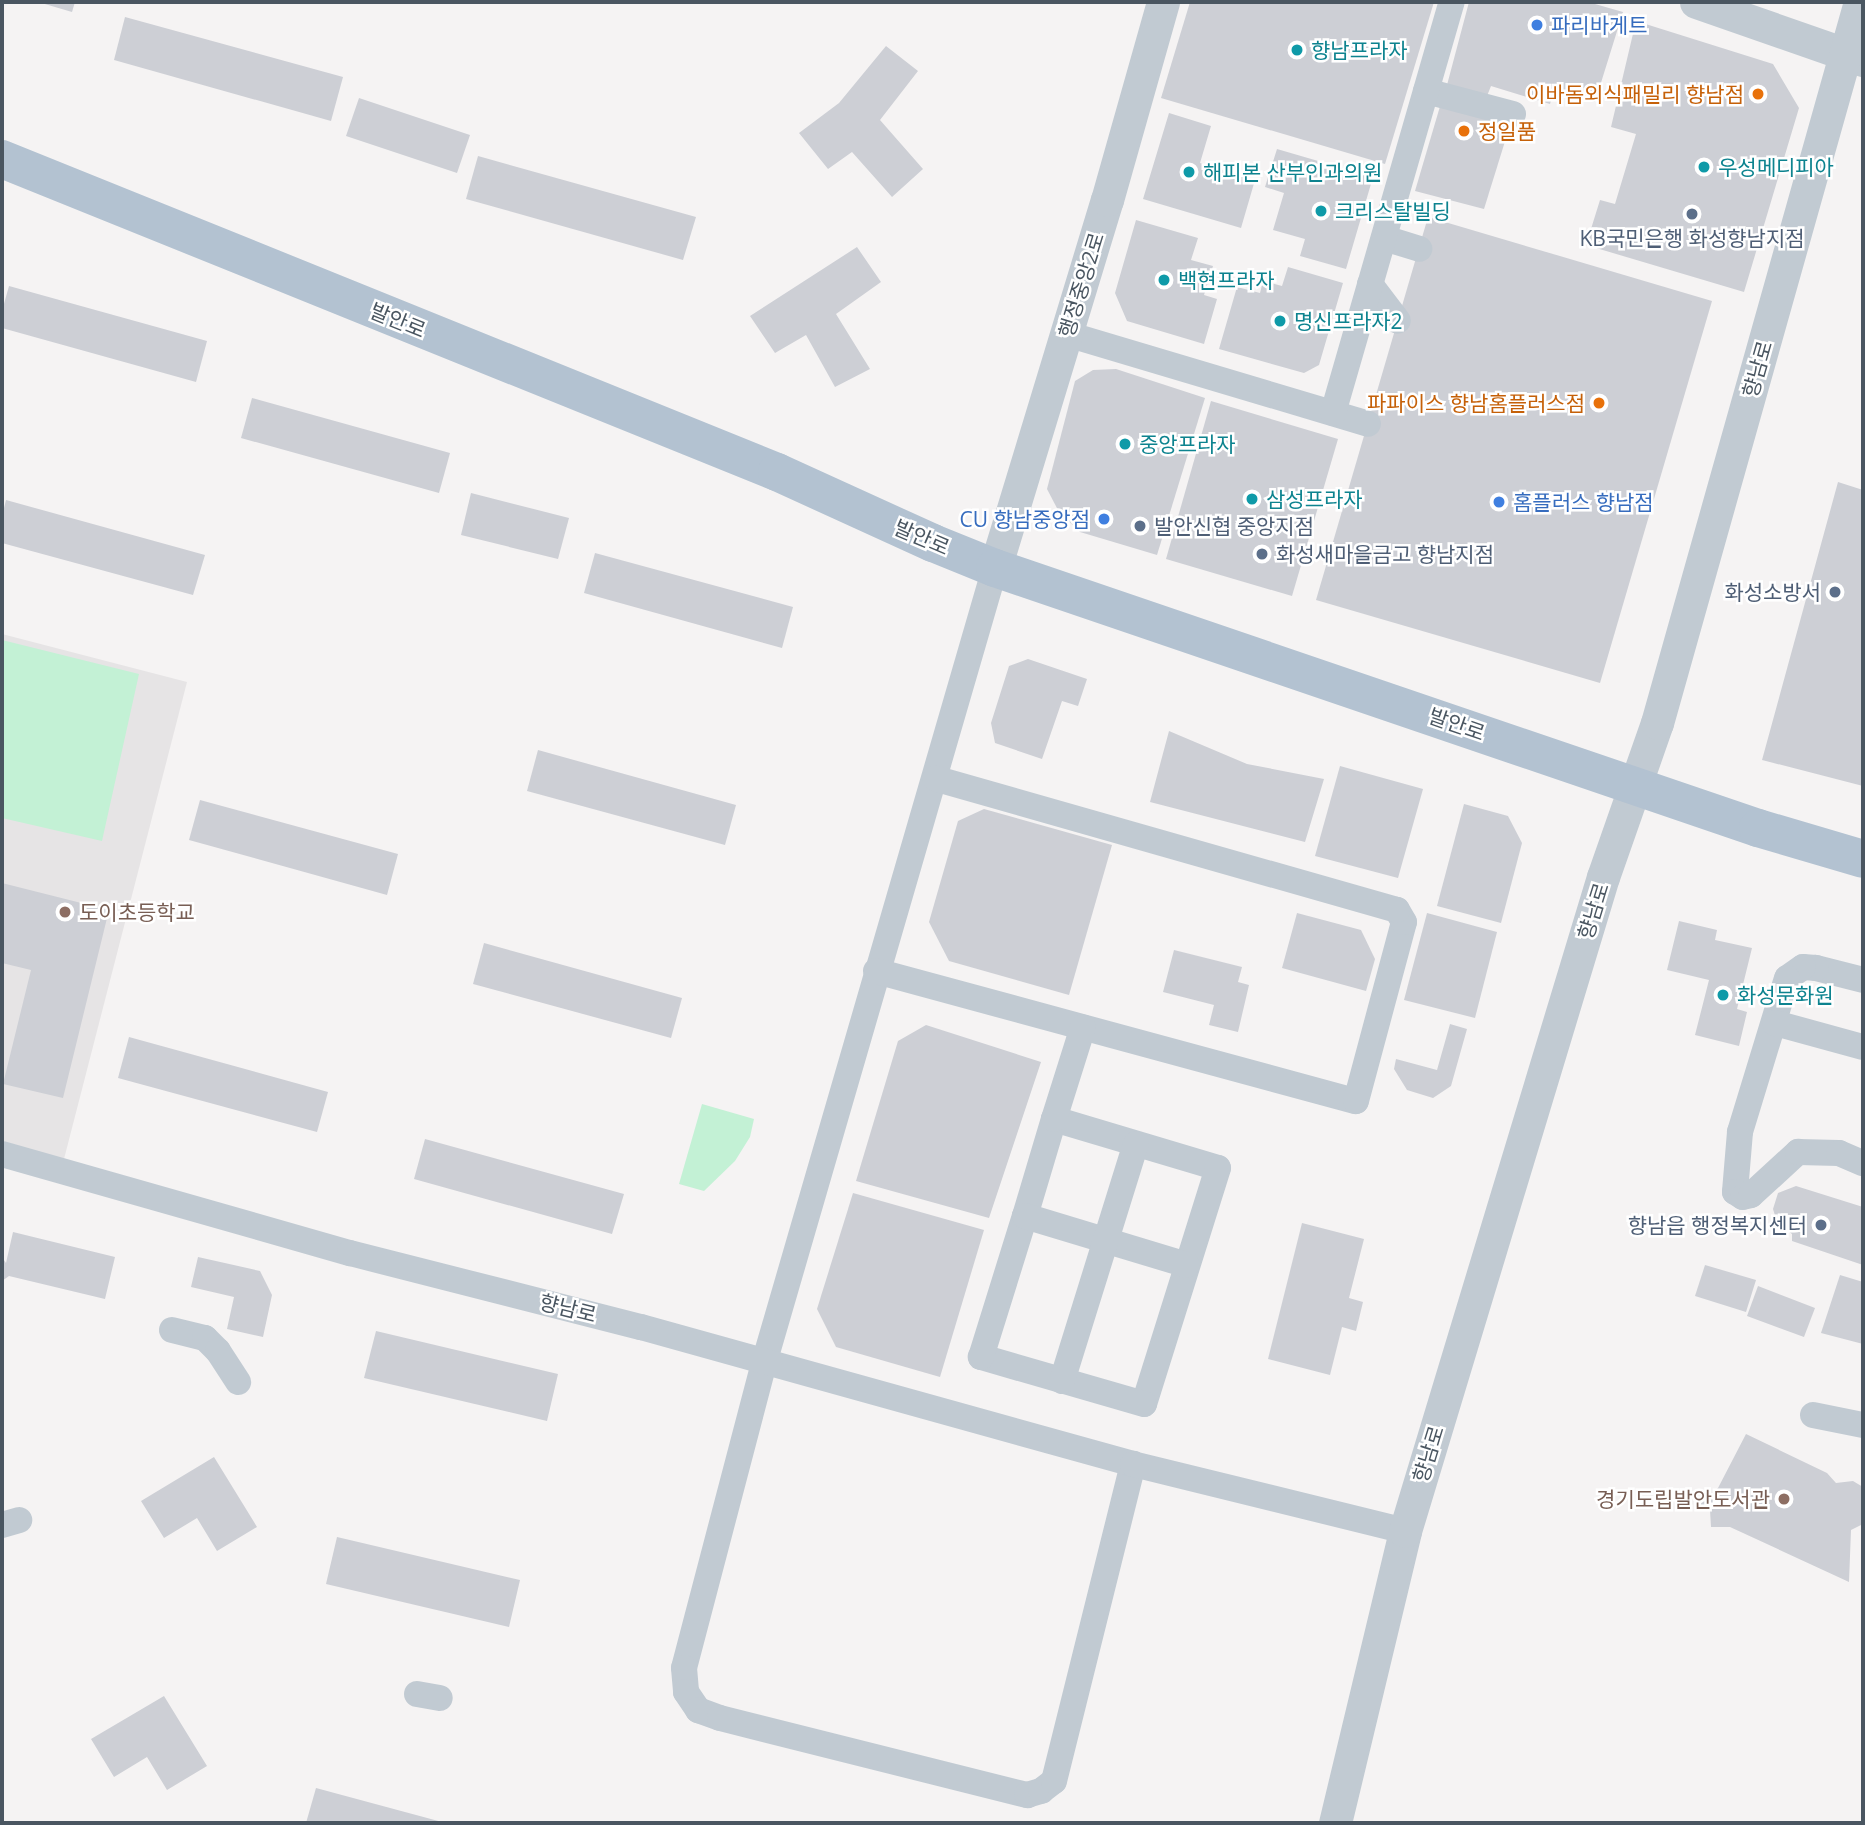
<!DOCTYPE html>
<meta charset="utf-8">
<style>
body{margin:0}
#map{position:relative;width:1865px;height:1825px;overflow:hidden;background:#f5f3f3;font-family:"Open Sans","Noto Sans KR",sans-serif}
div>[style]{position:absolute}
[style*='--x']{left:calc(var(--x)*1px);top:calc(var(--y)*1px);width:calc(var(--w)*1px);rotate:calc(var(--a)*1deg)}
.education>*{inset:0;background:#e6e4e5}
.green>*{inset:0;background:#c3f1d5}
.building>*{inset:0;background:#cdcfd5}
.minor>*{height:26px;margin:-13px;padding:0 13px;transform-origin:13px;border-radius:13px;background:#c1cad2}
.tertiary>*{height:33px;margin:-16.5px;padding:0 16.5px;transform-origin:16.5px;border-radius:16.5px;background:#c1cad2}
.primary>*{height:38px;margin:-19px;padding:0 19px;transform-origin:19px;border-radius:19px;background:#b3c2d1}
.dots>*{width:19px;height:19px;translate:-50% -50%;box-sizing:border-box;border:4px solid #fff;border-radius:50%}
span{translate:-50% -50%;white-space:nowrap;text-align:center;line-height:1.15;-webkit-text-stroke:5px #fff;paint-order:stroke}
.shop-label{font-size:21px;color:#366cbe}
.left{translate:0 -50%;text-align:left}
.right{translate:-100% -50%;text-align:right}
.culture-label{font-size:21px;color:#0d838f}
.food-label{font-size:21px;color:#c56008}
.service-label{font-size:21px;color:#4e5e75}
.street-label{font-size:21px;color:#4a5661}
.education-label{font-size:21px;color:#785e54}
.frame{position:absolute;inset:0;border:4px solid #4a5661;pointer-events:none}
</style>
<div id="map">
<div class="education">
<i style="clip-path:polygon(2px 634px,187px 682px,64px 1159px,2px 1141px)"></i>
</div>
<div class="green">
<i style="clip-path:polygon(2px 640px,139px 674px,102px 841px,2px 818px)"></i>
<i style="clip-path:polygon(702px 1104px,754px 1119px,750px 1137px,735px 1161px,704px 1191px,679px 1184px)"></i>
</div>
<div class="building">
<i style="clip-path:polygon(38px 2px,75px 2px,72px 12px)"></i>
<i style="clip-path:polygon(1190px 2px,1434px 2px,1385px 164px,1161px 98px)"></i>
<i style="clip-path:polygon(1469px 2px,1588px 2px,1623px 12px,1595px 102px,1554px 90px,1550px 104px,1491px 86px,1487px 96px,1447px 85px)"></i>
<i style="clip-path:polygon(125px 17px,343px 77px,331px 121px,114px 60px)"></i>
<i style="clip-path:polygon(1636px 21px,1773px 64px,1799px 108px,1744px 292px,1586px 245px,1600px 200px,1615px 204px,1636px 134px,1611px 127px)"></i>
<i style="clip-path:polygon(886px 46px,918px 71px,880px 120px,923px 169px,892px 197px,852px 152px,828px 169px,799px 133px,839px 103px)"></i>
<i style="clip-path:polygon(359px 98px,470px 135px,457px 173px,346px 136px)"></i>
<i style="clip-path:polygon(1441px 103px,1511px 122px,1484px 209px,1415px 191px)"></i>
<i style="clip-path:polygon(1169px 113px,1211px 126px,1200px 163px,1255px 180px,1241px 228px,1143px 199px)"></i>
<i style="clip-path:polygon(1277px 149px,1373px 177px,1346px 269px,1300px 256px,1305px 239px,1273px 230px,1284px 193px,1265px 187px)"></i>
<i style="clip-path:polygon(478px 156px,696px 217px,683px 260px,466px 199px)"></i>
<i style="clip-path:polygon(1428px 217px,1712px 301px,1600px 683px,1316px 600px)"></i>
<i style="clip-path:polygon(1136px 220px,1198px 238px,1191px 260px,1213px 266px,1204px 295px,1217px 299px,1204px 344px,1127px 321px,1115px 293px)"></i>
<i style="clip-path:polygon(857px 247px,881px 282px,836px 314px,870px 369px,835px 387px,806px 335px,775px 353px,750px 316px)"></i>
<i style="clip-path:polygon(1288px 267px,1343px 283px,1319px 365px,1304px 373px,1219px 349px,1237px 287px,1260px 293px,1263px 281px,1282px 286px)"></i>
<i style="clip-path:polygon(9px 286px,207px 341px,196px 382px,2px 328px,2px 311px)"></i>
<i style="clip-path:polygon(1116px 369px,1205px 398px,1157px 555px,1080px 532px,1059px 512px,1047px 489px,1075px 381px,1093px 370px)"></i>
<i style="clip-path:polygon(252px 398px,450px 453px,439px 493px,241px 438px)"></i>
<i style="clip-path:polygon(1211px 401px,1338px 439px,1292px 596px,1166px 559px)"></i>
<i style="clip-path:polygon(1838px 482px,1863px 490px,1861px 704px,1863px 705px,1863px 786px,1762px 760px)"></i>
<i style="clip-path:polygon(471px 493px,569px 518px,558px 559px,461px 535px)"></i>
<i style="clip-path:polygon(6px 500px,205px 555px,193px 595px,2px 543px,2px 516px)"></i>
<i style="clip-path:polygon(595px 553px,793px 607px,782px 648px,584px 593px)"></i>
<i style="clip-path:polygon(1028px 659px,1087px 679px,1078px 706px,1062px 701px,1042px 759px,995px 743px,991px 723px,1009px 666px)"></i>
<i style="clip-path:polygon(1169px 731px,1247px 764px,1324px 779px,1305px 842px,1150px 802px)"></i>
<i style="clip-path:polygon(538px 750px,736px 805px,725px 845px,527px 791px)"></i>
<i style="clip-path:polygon(1340px 766px,1423px 789px,1398px 878px,1315px 856px)"></i>
<i style="clip-path:polygon(200px 800px,398px 854px,387px 895px,189px 840px)"></i>
<i style="clip-path:polygon(1464px 804px,1508px 816px,1522px 843px,1501px 923px,1437px 906px)"></i>
<i style="clip-path:polygon(984px 809px,1112px 845px,1069px 995px,949px 961px,929px 922px,958px 821px)"></i>
<i style="clip-path:polygon(2px 883px,109px 910px,63px 1098px,3px 1084px,31px 970px,2px 963px)"></i>
<i style="clip-path:polygon(1297px 913px,1361px 930px,1375px 959px,1366px 991px,1282px 968px)"></i>
<i style="clip-path:polygon(1427px 913px,1497px 932px,1475px 1018px,1404px 1000px)"></i>
<i style="clip-path:polygon(1679px 921px,1717px 930px,1715px 940px,1752px 948px,1737px 1009px,1747px 1012px,1739px 1046px,1695px 1035px,1709px 980px,1667px 970px)"></i>
<i style="clip-path:polygon(484px 943px,682px 998px,671px 1038px,473px 984px)"></i>
<i style="clip-path:polygon(1174px 950px,1242px 967px,1238px 982px,1249px 985px,1238px 1032px,1209px 1025px,1214px 1005px,1163px 992px)"></i>
<i style="clip-path:polygon(1450px 1024px,1467px 1029px,1451px 1086px,1433px 1098px,1407px 1090px,1394px 1069px,1396px 1059px,1437px 1070px)"></i>
<i style="clip-path:polygon(926px 1025px,1041px 1062px,989px 1218px,856px 1181px,898px 1041px)"></i>
<i style="clip-path:polygon(129px 1037px,328px 1092px,317px 1132px,118px 1078px)"></i>
<i style="clip-path:polygon(425px 1139px,624px 1194px,612px 1234px,414px 1179px)"></i>
<i style="clip-path:polygon(1796px 1186px,1863px 1207px,1863px 1265px,1792px 1241px,1792px 1234px,1777px 1222px,1773px 1209px,1778px 1193px)"></i>
<i style="clip-path:polygon(853px 1193px,984px 1230px,940px 1377px,836px 1347px,817px 1309px)"></i>
<i style="clip-path:polygon(1302px 1223px,1364px 1239px,1349px 1298px,1363px 1302px,1356px 1331px,1342px 1327px,1330px 1375px,1268px 1359px)"></i>
<i style="clip-path:polygon(13px 1232px,115px 1257px,105px 1299px,9px 1276px,2px 1281px,2px 1257px,6px 1263px)"></i>
<i style="clip-path:polygon(198px 1257px,260px 1271px,272px 1295px,263px 1337px,227px 1329px,234px 1297px,191px 1287px)"></i>
<i style="clip-path:polygon(1705px 1265px,1756px 1280px,1746px 1312px,1695px 1296px)"></i>
<i style="clip-path:polygon(1840px 1275px,1863px 1282px,1863px 1344px,1821px 1333px)"></i>
<i style="clip-path:polygon(1758px 1286px,1815px 1308px,1804px 1337px,1747px 1316px)"></i>
<i style="clip-path:polygon(376px 1331px,558px 1374px,547px 1421px,364px 1378px)"></i>
<i style="clip-path:polygon(1746px 1434px,1827px 1473px,1836px 1483px,1853px 1481px,1863px 1487px,1863px 1524px,1851px 1530px,1849px 1582px,1730px 1527px,1711px 1527px,1710px 1510px,1694px 1510px,1718px 1488px)"></i>
<i style="clip-path:polygon(214px 1457px,257px 1527px,217px 1551px,197px 1518px,164px 1538px,141px 1501px)"></i>
<i style="clip-path:polygon(337px 1537px,520px 1580px,509px 1627px,326px 1584px)"></i>
<i style="clip-path:polygon(164px 1696px,207px 1766px,167px 1790px,147px 1757px,114px 1777px,91px 1739px)"></i>
<i style="clip-path:polygon(316px 1788px,442px 1822px,442px 1823px,306px 1823px)"></i>
</div>
<div class="minor">
<i style="--x:1426;--y:91;--w:90;--a:14.8"></i>
<i style="--x:1384;--y:238;--w:37;--a:17"></i>
<i style="--x:1370;--y:284;--w:46;--a:52.9"></i>
<i style="--x:1067;--y:334;--w:314;--a:16.6"></i>
<i style="--x:1333;--y:413;--w:428;--a:-73.9"></i>
<i style="--x:995;--y:568;--w:828;--a:106.2"></i>
<i style="--x:764;--y:1363;--w:315;--a:104.7"></i>
<i style="--x:684;--y:1668;--w:24;--a:85"></i>
<i style="--x:686;--y:1692;--w:22;--a:56"></i>
<i style="--x:698;--y:1710;--w:23;--a:20"></i>
<i style="--x:720;--y:1718;--w:317;--a:14.1"></i>
<i style="--x:1027;--y:1795;--w:15;--a:-16"></i>
<i style="--x:1041;--y:1791;--w:16;--a:-38"></i>
<i style="--x:1054;--y:1781;--w:327;--a:-76"></i>
<i style="--x:876;--y:971;--w:497;--a:15.2"></i>
<i style="--x:1356;--y:1101;--w:185;--a:-75"></i>
<i style="--x:1404;--y:922;--w:14;--a:-120"></i>
<i style="--x:1397;--y:910;--w:480;--a:-164.1"></i>
<i style="--x:1863;--y:980;--w:49;--a:-165.7"></i>
<i style="--x:1816;--y:968;--w:13;--a:-176"></i>
<i style="--x:1803;--y:967;--w:19;--a:145"></i>
<i style="--x:1787;--y:978;--w:161;--a:107"></i>
<i style="--x:1740;--y:1132;--w:60;--a:94.8"></i>
<i style="--x:1735;--y:1192;--w:9;--a:32"></i>
<i style="--x:1743;--y:1197;--w:8;--a:-14"></i>
<i style="--x:1751;--y:1195;--w:64;--a:-42.5"></i>
<i style="--x:1798;--y:1152;--w:41;--a:1.4"></i>
<i style="--x:1839;--y:1153;--w:26;--a:23"></i>
<i style="--x:1775;--y:1023;--w:91;--a:15.3"></i>
<i style="--x:1054;--y:1119;--w:171;--a:16.6"></i>
<i style="--x:1218;--y:1168;--w:247;--a:107.4"></i>
<i style="--x:1144;--y:1404;--w:170;--a:-163.9"></i>
<i style="--x:981;--y:1357;--w:148;--a:-72.7"></i>
<i style="--x:1025;--y:1216;--w:101;--a:-73.4"></i>
<i style="--x:1054;--y:1119;--w:96;--a:-72.5"></i>
<i style="--x:2;--y:1154;--w:362;--a:15.9"></i>
<i style="--x:350;--y:1253;--w:300;--a:14.3"></i>
<i style="--x:641;--y:1327;--w:511;--a:15.56"></i>
<i style="--x:1133;--y:1464;--w:280;--a:13.8"></i>
<i style="--x:1025;--y:1216;--w:169;--a:16.8"></i>
<i style="--x:172;--y:1330;--w:34;--a:14"></i>
<i style="--x:205;--y:1338;--w:18;--a:45"></i>
<i style="--x:218;--y:1351;--w:37;--a:57"></i>
<i style="--x:1062;--y:1381;--w:248;--a:-72.7"></i>
<i style="--x:1813;--y:1415;--w:51;--a:11.3"></i>
<i style="--x:2;--y:1525;--w:18;--a:-16"></i>
<i style="--x:417;--y:1694;--w:23;--a:10"></i>
</div>
<div class="tertiary">
<i style="--x:1696;--y:2;--w:177;--a:19.2"></i>
<i style="--x:995;--y:568;--w:385;--a:-73.1"></i>
<i style="--x:1107;--y:200;--w:206;--a:-74.2"></i>
<i style="--x:1335;--y:1823;--w:300;--a:-76.5"></i>
<i style="--x:1405;--y:1531;--w:683;--a:-73.16"></i>
<i style="--x:1603;--y:877;--w:163;--a:-70.7"></i>
<i style="--x:1657;--y:723;--w:749;--a:-74.28"></i>
</div>
<div class="primary">
<i style="--x:2;--y:159;--w:836;--a:21.99"></i>
<i style="--x:777;--y:472;--w:171;--a:24.5"></i>
<i style="--x:933;--y:543;--w:67;--a:22"></i>
<i style="--x:995;--y:568;--w:806;--a:18.82"></i>
<i style="--x:1758;--y:828;--w:109;--a:16.4"></i>
</div>
<div class="dots">
<i style="left:1537px;top:25px;background:#3f7fe0"></i>
<i style="left:1297px;top:50px;background:#0f9aa8"></i>
<i style="left:1758px;top:94px;background:#e8710a"></i>
<i style="left:1464px;top:131px;background:#e8710a"></i>
<i style="left:1704px;top:167px;background:#0f9aa8"></i>
<i style="left:1189px;top:172px;background:#0f9aa8"></i>
<i style="left:1321px;top:211px;background:#0f9aa8"></i>
<i style="left:1692px;top:214px;background:#5c6f8a"></i>
<i style="left:1164px;top:280px;background:#0f9aa8"></i>
<i style="left:1280px;top:321px;background:#0f9aa8"></i>
<i style="left:1599px;top:403px;background:#e8710a"></i>
<i style="left:1125px;top:444px;background:#0f9aa8"></i>
<i style="left:1252px;top:499px;background:#0f9aa8"></i>
<i style="left:1499px;top:502px;background:#3f7fe0"></i>
<i style="left:1104px;top:519px;background:#3f7fe0"></i>
<i style="left:1140px;top:526px;background:#5c6f8a"></i>
<i style="left:1262px;top:554px;background:#5c6f8a"></i>
<i style="left:1835px;top:592px;background:#5c6f8a"></i>
<i style="left:65px;top:912px;background:#8d6e63"></i>
<i style="left:1723px;top:995px;background:#0f9aa8"></i>
<i style="left:1821px;top:1225px;background:#5c6f8a"></i>
<i style="left:1784px;top:1499px;background:#8d6e63"></i>
</div>
<div class="shop-label">
<span class="left" style="left:1551px;top:25px">파리바게트</span>
<span class="left" style="left:1513px;top:502px">홈플러스 향남점</span>
<span class="right" style="left:1090px;top:519px">CU 향남중앙점</span>
</div>
<div class="culture-label">
<span class="left" style="left:1311px;top:50px">향남프라자</span>
<span class="left" style="left:1718px;top:167px">우성메디피아</span>
<span class="left" style="left:1203px;top:172px">해피본 산부인과의원</span>
<span class="left" style="left:1335px;top:211px">크리스탈빌딩</span>
<span class="left" style="left:1178px;top:280px">백현프라자</span>
<span class="left" style="left:1294px;top:321px">명신프라자2</span>
<span class="left" style="left:1139px;top:444px">중앙프라자</span>
<span class="left" style="left:1266px;top:499px">삼성프라자</span>
<span class="left" style="left:1737px;top:995px">화성문화원</span>
</div>
<div class="food-label">
<span class="right" style="left:1744px;top:94px">이바돔외식패밀리 향남점</span>
<span class="left" style="left:1478px;top:131px">정일품</span>
<span class="right" style="left:1585px;top:403px">파파이스 향남홈플러스점</span>
</div>
<div class="service-label">
<span style="left:1692px;top:238px">KB국민은행 화성향남지점</span>
<span class="left" style="left:1154px;top:526px">발안신협 중앙지점</span>
<span class="left" style="left:1276px;top:554px">화성새마을금고 향남지점</span>
<span class="right" style="left:1821px;top:592px">화성소방서</span>
<span class="right" style="left:1807px;top:1225px">향남읍 행정복지센터</span>
</div>
<div class="street-label">
<span style="left:1081px;top:285px;rotate:-73deg">행정중앙2로</span>
<span style="left:398px;top:320px;rotate:22deg">발안로</span>
<span style="left:1757px;top:369px;rotate:-74deg">향남로</span>
<span style="left:922px;top:537px;rotate:23deg">발안로</span>
<span style="left:1457px;top:724px;rotate:19deg">발안로</span>
<span style="left:1593px;top:911px;rotate:-73deg">향남로</span>
<span style="left:568px;top:1308px;rotate:14deg">향남로</span>
<span style="left:1428px;top:1454px;rotate:-73deg">향남로</span>
</div>
<div class="education-label">
<span class="left" style="left:79px;top:912px">도이초등학교</span>
<span class="right" style="left:1770px;top:1499px">경기도립발안도서관</span>
</div>
<div class="frame"></div>
</div>
